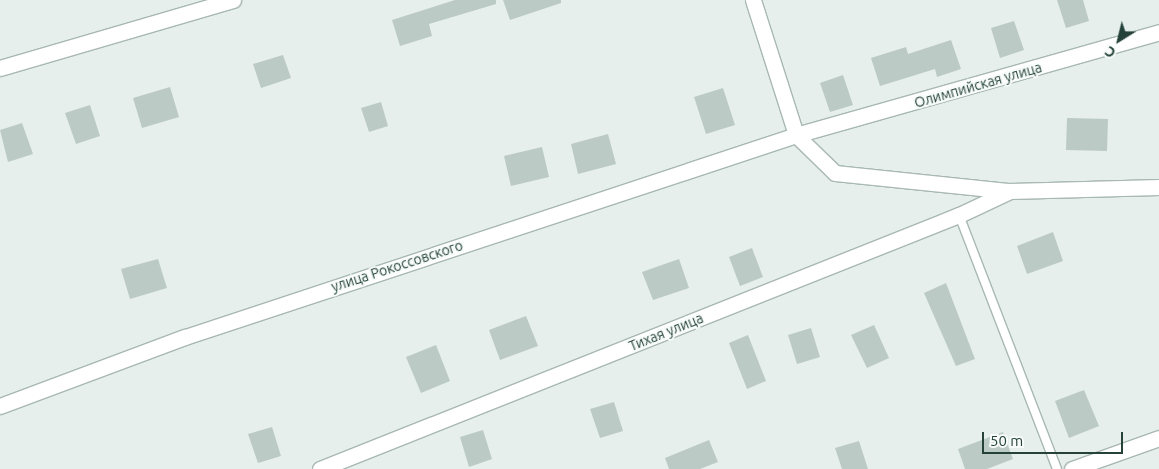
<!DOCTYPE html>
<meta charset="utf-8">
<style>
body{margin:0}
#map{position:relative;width:1159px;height:469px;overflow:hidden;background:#e6efeb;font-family:Ubuntu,sans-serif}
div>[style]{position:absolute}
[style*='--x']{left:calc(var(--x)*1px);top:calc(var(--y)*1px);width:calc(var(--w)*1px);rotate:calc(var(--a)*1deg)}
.building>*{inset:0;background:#bbcac4}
.roads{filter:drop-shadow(1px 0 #a8b8b2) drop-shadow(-1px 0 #a8b8b2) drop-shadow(0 1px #a8b8b2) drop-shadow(0 -1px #a8b8b2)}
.lane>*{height:8px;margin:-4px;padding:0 4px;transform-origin:4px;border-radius:4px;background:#fff}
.street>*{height:15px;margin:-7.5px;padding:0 7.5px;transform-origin:7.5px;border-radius:7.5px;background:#fff}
span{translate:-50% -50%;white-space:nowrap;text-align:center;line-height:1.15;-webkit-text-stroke:4px #f7fbf9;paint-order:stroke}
.street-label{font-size:14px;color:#24423a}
.north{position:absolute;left:1094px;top:15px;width:50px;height:50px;-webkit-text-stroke:4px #f7fbf9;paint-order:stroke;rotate:216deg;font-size:14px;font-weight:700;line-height:20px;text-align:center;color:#24423a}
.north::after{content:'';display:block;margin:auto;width:18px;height:22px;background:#24423a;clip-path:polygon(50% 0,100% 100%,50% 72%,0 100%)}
.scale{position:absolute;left:982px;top:432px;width:141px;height:22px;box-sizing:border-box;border:2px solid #24423a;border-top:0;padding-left:6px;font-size:15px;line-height:18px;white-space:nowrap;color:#24423a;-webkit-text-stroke:4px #f7fbf9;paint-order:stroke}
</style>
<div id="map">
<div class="building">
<i style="clip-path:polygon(455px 0,496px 0,496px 4px,429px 24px,432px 36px,400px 46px,392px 20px)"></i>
<i style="clip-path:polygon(503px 0,561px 0,561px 3px,510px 20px)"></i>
<i style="clip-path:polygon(1057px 0,1083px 0,1089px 21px,1066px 28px)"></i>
<i style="clip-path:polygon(1014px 21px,1024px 50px,1000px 58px,991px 28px)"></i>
<i style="clip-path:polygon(951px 40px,961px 69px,937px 77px,935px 69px,880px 86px,871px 58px,906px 47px,908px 54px)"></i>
<i style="clip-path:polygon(283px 55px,291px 78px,261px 88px,253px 64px)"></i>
<i style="clip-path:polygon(843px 75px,853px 105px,830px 112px,820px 83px)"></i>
<i style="clip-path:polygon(170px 87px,179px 117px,142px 128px,133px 98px)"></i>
<i style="clip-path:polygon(723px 88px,735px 125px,706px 134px,694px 97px)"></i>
<i style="clip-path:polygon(381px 102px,388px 126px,369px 132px,361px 108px)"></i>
<i style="clip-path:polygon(90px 105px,100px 136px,76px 144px,65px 113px)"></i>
<i style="clip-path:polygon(1067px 118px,1108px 119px,1107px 151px,1066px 150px)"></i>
<i style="clip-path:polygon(22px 123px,33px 154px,8px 162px,0 130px)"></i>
<i style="clip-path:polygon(608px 134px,616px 164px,578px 174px,571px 144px)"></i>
<i style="clip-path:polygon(542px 147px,549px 177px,511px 186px,504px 156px)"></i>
<i style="clip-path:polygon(1053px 232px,1063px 261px,1027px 274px,1017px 246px)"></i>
<i style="clip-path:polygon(752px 248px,763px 277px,740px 286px,729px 257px)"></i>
<i style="clip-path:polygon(158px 259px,167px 288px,130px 299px,121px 269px)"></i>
<i style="clip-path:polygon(679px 259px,689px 288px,653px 300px,642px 272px)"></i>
<i style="clip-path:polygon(946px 283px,975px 359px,956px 366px,924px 293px)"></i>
<i style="clip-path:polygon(526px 316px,538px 346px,500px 360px,489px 330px)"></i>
<i style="clip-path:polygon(874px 325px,889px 358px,867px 368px,851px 335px)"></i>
<i style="clip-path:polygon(811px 328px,820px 357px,797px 364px,788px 335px)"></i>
<i style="clip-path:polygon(748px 335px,766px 381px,747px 389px,729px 343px)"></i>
<i style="clip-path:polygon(436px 345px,450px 381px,421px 393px,406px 357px)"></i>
<i style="clip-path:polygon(1084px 390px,1099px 426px,1069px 438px,1055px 401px)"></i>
<i style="clip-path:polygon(614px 402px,623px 431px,600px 438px,590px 409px)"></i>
<i style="clip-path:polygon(272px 427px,281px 456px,258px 463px,248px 434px)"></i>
<i style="clip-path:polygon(483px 430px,492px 459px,469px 467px,460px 437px)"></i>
<i style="clip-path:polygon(1003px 432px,1013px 459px,987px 469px,965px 469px,958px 449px)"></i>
<i style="clip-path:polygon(709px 440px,718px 462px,700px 469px,669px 469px,665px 458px)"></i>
<i style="clip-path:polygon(859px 441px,868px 469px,842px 469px,835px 448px)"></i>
</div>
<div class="roads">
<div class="lane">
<i style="--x:959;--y:215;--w:272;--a:68.9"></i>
</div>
<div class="street">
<i style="--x:753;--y:0;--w:142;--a:72.3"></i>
<i style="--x:796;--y:135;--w:54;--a:44.3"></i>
<i style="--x:835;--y:173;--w:176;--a:5.9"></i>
<i style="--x:1010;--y:191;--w:149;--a:-1.5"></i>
<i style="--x:0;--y:68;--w:243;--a:-16.3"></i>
<i style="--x:0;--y:406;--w:197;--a:-20.5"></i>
<i style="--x:185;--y:337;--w:644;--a:-18.29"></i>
<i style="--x:796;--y:135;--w:377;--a:-15.8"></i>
<i style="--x:320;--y:469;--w:688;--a:-21.68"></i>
<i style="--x:959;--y:215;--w:56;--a:-25.2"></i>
<i style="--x:1072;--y:469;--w:92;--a:-19.6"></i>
</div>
</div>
<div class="street-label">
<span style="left:978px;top:85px;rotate:-16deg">Олимпийская улица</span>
<span style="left:397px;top:266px;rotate:-18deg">улица Рокоссовского</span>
<span style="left:666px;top:332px;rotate:-22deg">Тихая улица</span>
</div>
<div class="north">С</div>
<div class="scale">50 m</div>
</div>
